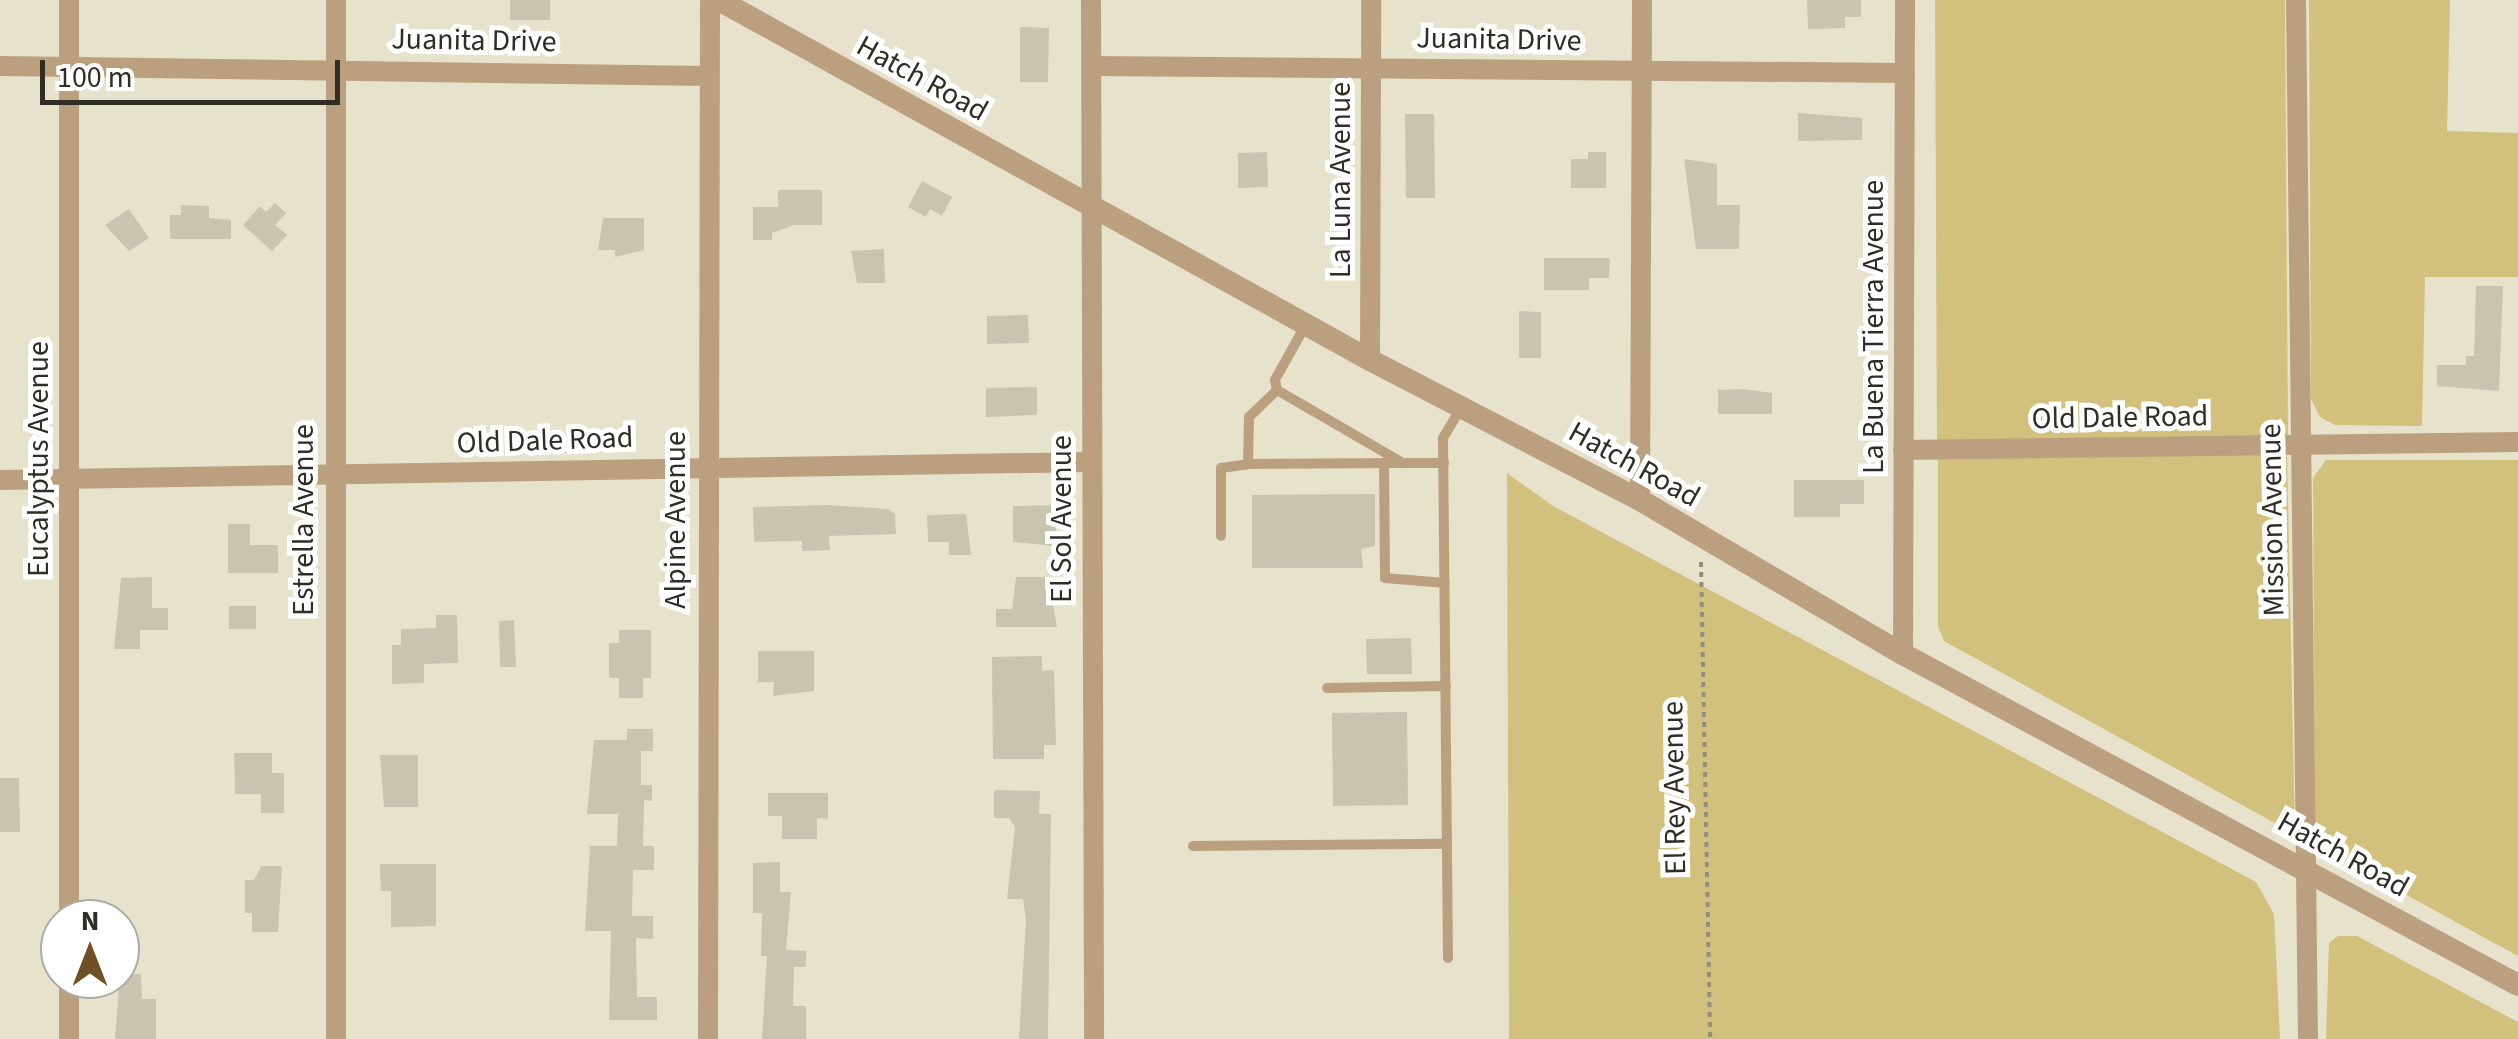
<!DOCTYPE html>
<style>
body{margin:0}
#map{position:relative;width:2518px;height:1039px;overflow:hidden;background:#e7e2cc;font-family:"Source Sans 3",sans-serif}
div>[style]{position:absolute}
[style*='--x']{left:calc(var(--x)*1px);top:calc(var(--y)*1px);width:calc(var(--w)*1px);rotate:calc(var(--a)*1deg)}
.green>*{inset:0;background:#d1c17d}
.building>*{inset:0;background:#c9c4af}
.path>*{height:4px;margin-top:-2px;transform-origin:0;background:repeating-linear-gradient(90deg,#928f7f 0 5px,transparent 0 10px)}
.service>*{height:10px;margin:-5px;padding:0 5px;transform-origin:5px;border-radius:5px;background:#bba07f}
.minor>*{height:20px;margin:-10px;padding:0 10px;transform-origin:10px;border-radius:10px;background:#bba07f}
.tertiary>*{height:22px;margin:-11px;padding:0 11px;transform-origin:11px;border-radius:11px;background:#bba07f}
span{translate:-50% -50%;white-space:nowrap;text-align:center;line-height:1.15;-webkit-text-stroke:10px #fff;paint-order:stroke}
.street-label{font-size:30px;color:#2f2d24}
.north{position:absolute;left:40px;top:899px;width:100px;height:100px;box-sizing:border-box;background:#fff;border:2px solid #acaba7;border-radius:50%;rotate:0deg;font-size:28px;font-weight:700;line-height:40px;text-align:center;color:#2f2d24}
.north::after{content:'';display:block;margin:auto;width:35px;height:45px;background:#6f5025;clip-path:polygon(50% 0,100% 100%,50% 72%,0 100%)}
.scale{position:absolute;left:40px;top:60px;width:300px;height:45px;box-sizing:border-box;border:5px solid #2f2d24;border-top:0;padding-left:12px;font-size:30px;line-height:35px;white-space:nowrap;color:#2f2d24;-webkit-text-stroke:8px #fff;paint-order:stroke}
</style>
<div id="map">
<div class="green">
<i style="clip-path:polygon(1935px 0,2285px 0,2288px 439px,1937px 444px)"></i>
<i style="clip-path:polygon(2309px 0,2450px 0,2447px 131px,2518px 133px,2518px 277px,2425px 277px,2422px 426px,2335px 425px,2320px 417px,2311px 399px)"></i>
<i style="clip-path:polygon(2287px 454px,2295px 834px,1944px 641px,1938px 626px,1938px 457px)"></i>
<i style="clip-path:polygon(2326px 460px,2518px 460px,2518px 956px,2315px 845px,2313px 478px)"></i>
<i style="clip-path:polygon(1507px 473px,1553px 506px,2256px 882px,2274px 914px,2280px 1039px,1509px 1039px)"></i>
<i style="clip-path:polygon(2338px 936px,2357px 936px,2518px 1022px,2518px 1039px,2326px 1039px,2329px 943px)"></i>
</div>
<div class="building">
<i style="clip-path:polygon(510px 0,550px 0,550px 20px,510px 20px)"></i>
<i style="clip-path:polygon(1807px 0,1861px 0,1861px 17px,1845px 17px,1845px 28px,1808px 29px)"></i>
<i style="clip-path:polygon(1020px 27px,1049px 28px,1048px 82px,1020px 82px)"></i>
<i style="clip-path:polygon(1798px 113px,1862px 118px,1862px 140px,1798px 141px)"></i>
<i style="clip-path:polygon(1405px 114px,1434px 114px,1435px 198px,1406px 198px)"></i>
<i style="clip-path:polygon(1267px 152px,1268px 187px,1238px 188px,1238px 153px)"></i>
<i style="clip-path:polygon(1588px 152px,1606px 152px,1606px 188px,1571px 188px,1571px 159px,1588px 159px)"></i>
<i style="clip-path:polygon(1684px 159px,1717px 164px,1717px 205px,1740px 205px,1739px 249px,1696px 249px)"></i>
<i style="clip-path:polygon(922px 181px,952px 197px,942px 216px,930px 209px,926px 217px,908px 207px)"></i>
<i style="clip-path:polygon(778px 190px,822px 190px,822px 225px,794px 225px,772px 233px,772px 240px,753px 240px,753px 207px,778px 207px)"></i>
<i style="clip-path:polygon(275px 203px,286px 213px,275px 225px,287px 235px,272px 251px,243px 225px,260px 206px,266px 212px)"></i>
<i style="clip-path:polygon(181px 205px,209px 206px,209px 218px,231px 220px,231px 239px,170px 239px,170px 215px,181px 215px)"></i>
<i style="clip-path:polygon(129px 209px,149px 238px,129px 251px,105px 225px)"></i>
<i style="clip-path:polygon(603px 218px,644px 218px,644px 250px,615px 257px,615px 250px,598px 250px)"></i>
<i style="clip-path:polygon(884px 249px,885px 283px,857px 283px,851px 251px)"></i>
<i style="clip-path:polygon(1544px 258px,1610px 258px,1609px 278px,1589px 278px,1589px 290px,1544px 290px)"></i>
<i style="clip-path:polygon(2476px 286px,2503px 286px,2499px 391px,2437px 386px,2437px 365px,2466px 365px,2466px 356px,2474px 356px)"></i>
<i style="clip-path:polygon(1519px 311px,1541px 312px,1541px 358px,1519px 358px)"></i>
<i style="clip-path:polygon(1028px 315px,1029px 343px,987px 344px,987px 316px)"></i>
<i style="clip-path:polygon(1037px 387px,1037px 415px,986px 417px,986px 388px)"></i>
<i style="clip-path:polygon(1742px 389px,1772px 393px,1772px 414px,1718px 414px,1718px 390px)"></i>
<i style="clip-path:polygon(1794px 480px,1864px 480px,1864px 504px,1840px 504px,1840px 517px,1794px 517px)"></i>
<i style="clip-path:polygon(1375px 494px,1375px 546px,1361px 549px,1363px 568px,1252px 568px,1252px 495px)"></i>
<i style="clip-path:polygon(828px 505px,888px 509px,895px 514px,896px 534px,829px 536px,830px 550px,802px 551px,802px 541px,754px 542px,753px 507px)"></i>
<i style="clip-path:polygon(1069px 505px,1069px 527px,1056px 528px,1056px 546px,1013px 542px,1013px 506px)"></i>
<i style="clip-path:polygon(966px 514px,971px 555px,949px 555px,949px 542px,928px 542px,927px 515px)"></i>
<i style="clip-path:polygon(228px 524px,250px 524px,250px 545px,278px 545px,278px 573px,228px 573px)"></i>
<i style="clip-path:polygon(152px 577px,152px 608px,168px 608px,168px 630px,140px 630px,140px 649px,114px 649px,121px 578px)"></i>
<i style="clip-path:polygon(1016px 577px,1048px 577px,1057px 627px,996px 627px,996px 609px,1012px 609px)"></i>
<i style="clip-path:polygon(229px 606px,256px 606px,256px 629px,229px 629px)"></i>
<i style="clip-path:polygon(436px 615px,457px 615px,458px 663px,424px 664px,424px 683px,392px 684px,392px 645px,401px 645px,401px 629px,436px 628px)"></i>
<i style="clip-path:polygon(514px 620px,516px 667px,500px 667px,499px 621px)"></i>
<i style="clip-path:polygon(619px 630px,651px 630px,651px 678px,643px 678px,643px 698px,619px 698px,619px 678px,609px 678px,609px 643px,619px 643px)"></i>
<i style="clip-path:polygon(1411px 638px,1412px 674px,1367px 674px,1366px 639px)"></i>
<i style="clip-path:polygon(758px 651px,814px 651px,814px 691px,773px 696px,774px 682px,758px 682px)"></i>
<i style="clip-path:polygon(1042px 656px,1042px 671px,1054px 670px,1056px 745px,1044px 745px,1044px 759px,993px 759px,992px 657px)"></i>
<i style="clip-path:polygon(1407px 712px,1408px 805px,1333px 806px,1332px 713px)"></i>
<i style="clip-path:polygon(627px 729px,653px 729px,653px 751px,641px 751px,641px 785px,652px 785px,652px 801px,644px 800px,643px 846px,654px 846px,654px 870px,633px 870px,632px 916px,653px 916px,653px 939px,636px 938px,637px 997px,657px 997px,657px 1020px,609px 1020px,611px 931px,585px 931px,590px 846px,617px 846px,618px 814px,587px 814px,594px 740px,627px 740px)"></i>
<i style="clip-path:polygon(234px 753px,272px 753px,272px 773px,284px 773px,284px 813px,261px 813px,261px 794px,235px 794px)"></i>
<i style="clip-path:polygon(380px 755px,418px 755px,418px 807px,384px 807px)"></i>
<i style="clip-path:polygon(0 778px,19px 778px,20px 832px,0 832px)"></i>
<i style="clip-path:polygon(994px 790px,1040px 791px,1039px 814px,1051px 814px,1048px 1039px,1019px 1039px,1026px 919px,1023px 899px,1007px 899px,1015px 827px,1009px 818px,994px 818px)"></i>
<i style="clip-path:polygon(768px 793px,828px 793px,828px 819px,817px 818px,817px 839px,782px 839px,782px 816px,768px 816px)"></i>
<i style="clip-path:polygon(780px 862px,780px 892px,791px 892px,786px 950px,806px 951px,806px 967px,794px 967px,793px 1006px,806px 1006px,806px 1039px,762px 1039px,767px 956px,761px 956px,762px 913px,753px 913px,753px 863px)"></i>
<i style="clip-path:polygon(380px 864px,436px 864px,436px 926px,391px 927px,391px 891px,381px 891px)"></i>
<i style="clip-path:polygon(261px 866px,282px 866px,278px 932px,252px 932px,252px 913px,245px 913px,245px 880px,254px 880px)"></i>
<i style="clip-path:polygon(120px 974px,141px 974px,142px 999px,156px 999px,156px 1039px,115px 1039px)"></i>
</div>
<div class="path">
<i style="--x:1701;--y:562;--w:477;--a:88.9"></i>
</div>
<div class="service">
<i style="--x:1305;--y:326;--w:62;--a:119.1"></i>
<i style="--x:1275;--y:380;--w:10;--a:79"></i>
<i style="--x:1277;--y:390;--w:146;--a:30.1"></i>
<i style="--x:1403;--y:463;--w:41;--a:0"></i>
<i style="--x:1277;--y:390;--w:39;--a:136"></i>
<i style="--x:1249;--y:417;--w:47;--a:91.2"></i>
<i style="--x:1248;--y:464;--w:154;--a:-0.4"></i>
<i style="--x:1384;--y:463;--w:115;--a:89.5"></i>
<i style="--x:1385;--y:578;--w:60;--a:4.8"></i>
<i style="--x:1221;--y:536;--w:68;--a:-90"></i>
<i style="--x:1221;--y:468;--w:27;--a:-8"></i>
<i style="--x:1327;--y:688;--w:119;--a:-1"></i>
<i style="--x:1193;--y:846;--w:254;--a:-0.5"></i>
<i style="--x:1448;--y:958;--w:520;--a:-90.55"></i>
<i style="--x:1443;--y:438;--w:35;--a:-59"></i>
</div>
<div class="minor">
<i style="--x:69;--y:0;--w:919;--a:90"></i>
<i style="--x:1091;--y:0;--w:1039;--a:89.83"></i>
<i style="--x:2296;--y:0;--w:1039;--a:89.34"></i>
<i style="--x:0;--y:66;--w:706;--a:0.81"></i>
<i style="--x:1092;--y:66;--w:813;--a:0.49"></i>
<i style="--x:1370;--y:360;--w:360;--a:-89.8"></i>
<i style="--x:1903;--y:450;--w:615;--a:-0.75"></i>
<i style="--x:0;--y:480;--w:1091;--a:-0.95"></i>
<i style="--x:1640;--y:500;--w:500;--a:-89.77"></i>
<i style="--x:1903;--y:654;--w:654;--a:-89.82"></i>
<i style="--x:69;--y:979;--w:60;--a:90"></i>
<i style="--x:336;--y:1039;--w:1039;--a:-90"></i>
<i style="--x:708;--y:1039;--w:1039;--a:-89.89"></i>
</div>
<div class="tertiary">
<i style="--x:719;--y:0;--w:744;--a:28.94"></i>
<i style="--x:1370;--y:360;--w:304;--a:27.4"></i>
<i style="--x:1640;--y:500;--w:305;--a:30.4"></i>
<i style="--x:1903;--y:654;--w:698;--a:28.29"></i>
</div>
<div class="street-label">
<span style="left:1499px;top:40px;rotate:1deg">Juanita Drive</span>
<span style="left:474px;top:41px;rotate:1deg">Juanita Drive</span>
<span style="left:922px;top:79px;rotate:29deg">Hatch Road</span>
<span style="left:1341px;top:180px;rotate:-90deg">La Luna Avenue</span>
<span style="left:1874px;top:327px;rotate:-90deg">La Buena Tierra Avenue</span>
<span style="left:2120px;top:418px;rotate:-1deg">Old Dale Road</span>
<span style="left:545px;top:441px;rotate:-2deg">Old Dale Road</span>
<span style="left:39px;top:459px;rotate:-90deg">Eucalyptus Avenue</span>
<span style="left:1634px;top:465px;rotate:29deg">Hatch Road</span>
<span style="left:1062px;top:519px;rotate:-90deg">El Sol Avenue</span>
<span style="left:304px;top:520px;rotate:-90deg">Estrella Avenue</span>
<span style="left:676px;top:520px;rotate:-90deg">Alpine Avenue</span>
<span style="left:2273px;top:520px;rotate:-91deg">Mission Avenue</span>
<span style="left:1675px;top:788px;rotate:-91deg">El Rey Avenue</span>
<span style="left:2343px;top:855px;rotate:29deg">Hatch Road</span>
</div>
<div class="north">N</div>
<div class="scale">100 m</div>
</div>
